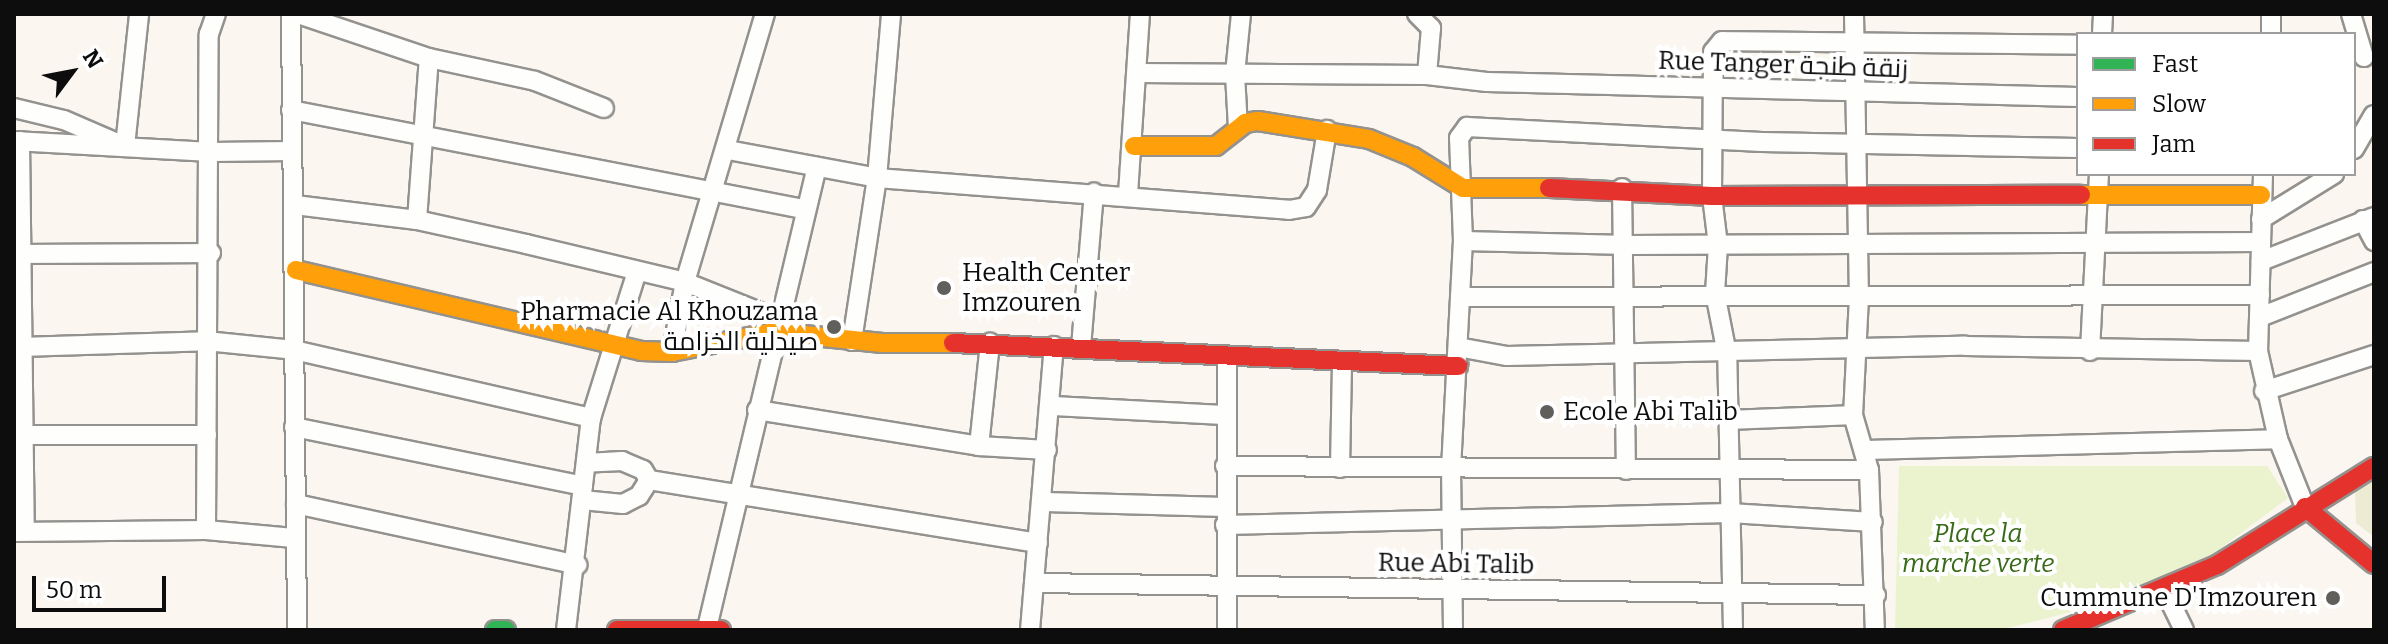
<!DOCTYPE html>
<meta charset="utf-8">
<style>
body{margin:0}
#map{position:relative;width:2388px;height:644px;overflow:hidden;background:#fbf7f0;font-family:Bitter,Cairo,serif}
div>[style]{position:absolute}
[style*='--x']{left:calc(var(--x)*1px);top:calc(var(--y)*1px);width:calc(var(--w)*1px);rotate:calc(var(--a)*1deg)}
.green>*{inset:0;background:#eaf2ce}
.cemetery>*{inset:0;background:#ebecd3}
.roads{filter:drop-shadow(2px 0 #94928f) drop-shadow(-2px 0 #94928f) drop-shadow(0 2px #94928f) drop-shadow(0 -2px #94928f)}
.street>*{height:18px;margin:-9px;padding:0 9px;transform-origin:9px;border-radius:9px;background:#fefefd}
.fast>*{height:18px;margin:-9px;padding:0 9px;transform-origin:9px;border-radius:9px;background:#30b455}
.slow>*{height:18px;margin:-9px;padding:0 9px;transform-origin:9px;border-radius:9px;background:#ff9f0a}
.jam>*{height:18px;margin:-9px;padding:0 9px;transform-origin:9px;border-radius:9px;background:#e5322d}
.dots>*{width:22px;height:22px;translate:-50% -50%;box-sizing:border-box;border:4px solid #fff;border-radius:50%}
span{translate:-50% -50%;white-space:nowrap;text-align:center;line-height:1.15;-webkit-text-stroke:8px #fff;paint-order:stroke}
.street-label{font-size:26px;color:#0d0d0d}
.poi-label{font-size:26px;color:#0d0d0d}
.left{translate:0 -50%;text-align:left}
.right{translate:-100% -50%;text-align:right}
.park-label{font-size:26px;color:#386a17;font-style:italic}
.frame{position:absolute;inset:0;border:16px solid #0d0d0d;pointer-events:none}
.legend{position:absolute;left:2076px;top:32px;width:280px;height:144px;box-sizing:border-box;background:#fff;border:2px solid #9e9e9e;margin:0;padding:10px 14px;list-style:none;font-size:24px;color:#0d0d0d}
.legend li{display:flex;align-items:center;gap:16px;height:40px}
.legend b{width:40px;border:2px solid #9e9e9e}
.north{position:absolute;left:32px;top:32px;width:80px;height:80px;-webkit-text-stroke:6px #fff;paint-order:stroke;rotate:58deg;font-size:22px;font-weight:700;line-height:32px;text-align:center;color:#0d0d0d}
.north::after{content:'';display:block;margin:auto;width:28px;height:36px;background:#0d0d0d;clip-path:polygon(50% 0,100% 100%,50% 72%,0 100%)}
.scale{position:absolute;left:32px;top:576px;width:134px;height:36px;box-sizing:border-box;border:4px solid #0d0d0d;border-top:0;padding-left:10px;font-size:24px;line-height:28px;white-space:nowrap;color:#0d0d0d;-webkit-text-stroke:6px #fff;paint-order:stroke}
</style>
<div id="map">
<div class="green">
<div style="clip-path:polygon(1899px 466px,2267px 466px,2288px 498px,2205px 560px,2071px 612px,2000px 630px,1895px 630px)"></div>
</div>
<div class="cemetery">
<div style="clip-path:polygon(2374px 481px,2374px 537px,2356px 523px,2355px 491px)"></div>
</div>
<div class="roads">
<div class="street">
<div style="--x:291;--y:14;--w:616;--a:89.44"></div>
<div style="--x:298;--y:14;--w:138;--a:18.6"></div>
<div style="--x:429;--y:58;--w:108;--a:12.2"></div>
<div style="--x:535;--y:81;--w:74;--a:21.4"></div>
<div style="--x:1417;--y:14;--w:20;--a:45"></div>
<div style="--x:1431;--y:28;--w:47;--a:94.9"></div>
<div style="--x:1854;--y:14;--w:283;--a:89"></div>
<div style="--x:1859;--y:297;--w:118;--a:92.9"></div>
<div style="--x:1853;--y:415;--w:57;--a:73.8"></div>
<div style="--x:1869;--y:470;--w:160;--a:87.9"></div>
<div style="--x:2351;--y:14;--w:45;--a:73.2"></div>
<div style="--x:2102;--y:34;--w:20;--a:-87"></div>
<div style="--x:2271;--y:34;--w:20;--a:-90"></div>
<div style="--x:1137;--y:73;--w:290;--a:0.4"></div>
<div style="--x:1427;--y:75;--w:60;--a:6.7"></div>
<div style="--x:1487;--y:82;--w:591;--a:1.45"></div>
<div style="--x:14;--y:108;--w:51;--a:13.5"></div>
<div style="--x:64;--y:120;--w:56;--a:23.3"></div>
<div style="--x:291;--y:110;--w:521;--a:10.94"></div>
<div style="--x:1238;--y:128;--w:54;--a:-93.2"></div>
<div style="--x:1235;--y:74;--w:60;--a:-84.3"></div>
<div style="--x:14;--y:141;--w:197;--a:3.2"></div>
<div style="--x:211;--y:152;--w:81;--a:-0.7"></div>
<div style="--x:20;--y:141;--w:390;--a:89.3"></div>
<div style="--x:125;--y:146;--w:133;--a:-83.9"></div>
<div style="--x:2354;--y:149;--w:39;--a:-60"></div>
<div style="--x:728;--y:150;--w:152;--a:10.6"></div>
<div style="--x:877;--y:178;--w:413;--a:4.4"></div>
<div style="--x:1289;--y:210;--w:17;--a:-10"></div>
<div style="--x:1306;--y:207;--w:20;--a:-57"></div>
<div style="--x:1317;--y:190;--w:61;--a:-80.5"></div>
<div style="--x:2263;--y:174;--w:177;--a:91.6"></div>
<div style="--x:2258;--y:351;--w:90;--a:77.2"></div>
<div style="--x:2278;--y:439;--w:73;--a:68.3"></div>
<div style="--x:1622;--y:188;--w:282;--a:89.2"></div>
<div style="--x:1128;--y:194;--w:180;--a:-86.2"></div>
<div style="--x:295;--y:205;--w:123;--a:7"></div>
<div style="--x:417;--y:220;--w:112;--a:12.4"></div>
<div style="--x:526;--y:244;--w:163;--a:13.4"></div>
<div style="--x:685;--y:282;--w:99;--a:21.9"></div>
<div style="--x:2261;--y:219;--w:86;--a:-31.7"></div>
<div style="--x:417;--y:220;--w:162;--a:-85.8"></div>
<div style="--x:2363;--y:220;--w:24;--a:62"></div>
<div style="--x:1463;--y:241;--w:165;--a:1.4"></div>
<div style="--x:1628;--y:245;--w:632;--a:-0.27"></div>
<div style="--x:24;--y:254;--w:187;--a:-0.3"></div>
<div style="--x:2261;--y:261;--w:121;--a:-21.3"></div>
<div style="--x:1460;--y:297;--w:800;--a:-0.14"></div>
<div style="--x:2260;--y:317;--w:123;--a:-21.5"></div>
<div style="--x:852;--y:341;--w:165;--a:-81.3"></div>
<div style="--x:877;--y:178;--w:165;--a:-85.1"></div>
<div style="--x:20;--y:347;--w:186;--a:-1.8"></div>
<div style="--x:206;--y:341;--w:88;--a:5.8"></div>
<div style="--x:294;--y:350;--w:305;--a:12.9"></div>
<div style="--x:1081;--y:347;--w:155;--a:-85.2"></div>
<div style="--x:1458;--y:347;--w:50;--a:10.4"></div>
<div style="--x:1507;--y:356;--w:458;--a:-1.3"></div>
<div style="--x:1965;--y:346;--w:293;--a:1"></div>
<div style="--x:2090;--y:351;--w:177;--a:-87.1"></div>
<div style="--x:672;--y:352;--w:71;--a:-79.5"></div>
<div style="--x:685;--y:282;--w:280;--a:-73.4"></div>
<div style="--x:2264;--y:391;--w:116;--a:-18.1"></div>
<div style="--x:1053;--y:406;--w:171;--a:3"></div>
<div style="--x:757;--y:410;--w:225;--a:9.2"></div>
<div style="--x:979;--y:446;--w:68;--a:3.4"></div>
<div style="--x:1730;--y:420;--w:123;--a:-2.3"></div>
<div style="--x:294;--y:427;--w:295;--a:11.5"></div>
<div style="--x:25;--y:435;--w:182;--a:0"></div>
<div style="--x:979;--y:446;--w:104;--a:-83.9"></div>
<div style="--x:1865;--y:450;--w:413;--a:-1.5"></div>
<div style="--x:1225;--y:466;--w:644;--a:0.36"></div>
<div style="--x:1340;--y:468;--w:107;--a:-88.9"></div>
<div style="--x:649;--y:480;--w:394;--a:9.2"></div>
<div style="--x:582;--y:500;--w:41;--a:5.6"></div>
<div style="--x:623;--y:504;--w:18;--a:-27"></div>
<div style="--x:639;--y:496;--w:19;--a:-58"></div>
<div style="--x:649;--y:480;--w:12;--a:-121"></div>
<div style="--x:643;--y:470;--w:23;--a:-157"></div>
<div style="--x:622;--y:461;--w:36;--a:177"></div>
<div style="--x:1045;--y:502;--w:180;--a:1.6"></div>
<div style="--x:296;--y:504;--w:288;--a:12.2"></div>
<div style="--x:1225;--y:525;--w:505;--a:-1.36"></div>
<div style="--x:1730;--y:513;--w:143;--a:3.6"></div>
<div style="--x:206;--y:530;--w:496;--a:-89.7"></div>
<div style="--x:209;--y:34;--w:21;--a:-71"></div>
<div style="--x:14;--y:532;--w:192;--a:-0.6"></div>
<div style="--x:206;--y:530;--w:88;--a:5.2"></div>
<div style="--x:1034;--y:583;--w:842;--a:0.82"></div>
<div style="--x:2164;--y:589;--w:46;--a:64"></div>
<div style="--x:707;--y:628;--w:474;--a:-76.6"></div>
<div style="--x:566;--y:630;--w:213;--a:-83.3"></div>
<div style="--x:591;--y:418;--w:151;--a:-72.6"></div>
<div style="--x:1030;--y:630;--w:285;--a:-85.2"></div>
<div style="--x:1227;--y:630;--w:274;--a:-90"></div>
<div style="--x:1453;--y:630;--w:161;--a:-90.7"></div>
<div style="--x:1451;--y:469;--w:228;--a:-87"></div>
<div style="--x:1463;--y:241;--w:103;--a:-92.2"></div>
<div style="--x:1459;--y:138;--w:14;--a:-54"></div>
<div style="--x:1467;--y:127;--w:295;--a:2.9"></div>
<div style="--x:1762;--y:142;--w:316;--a:1.1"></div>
<div style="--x:1733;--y:630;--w:276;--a:-91.2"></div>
<div style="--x:1727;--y:354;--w:62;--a:-101.1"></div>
<div style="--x:1715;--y:293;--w:48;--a:-86.4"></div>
<div style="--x:1718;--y:245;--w:49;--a:-97"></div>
<div style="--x:1712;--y:196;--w:144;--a:-89.6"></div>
<div style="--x:1713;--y:52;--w:14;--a:-51"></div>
<div style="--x:1722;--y:41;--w:356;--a:0.6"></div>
</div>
<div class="fast">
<div style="--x:495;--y:630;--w:11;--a:0"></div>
</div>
<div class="slow">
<div style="--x:1134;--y:146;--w:82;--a:0"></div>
<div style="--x:1216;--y:146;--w:37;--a:-38"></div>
<div style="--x:1245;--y:123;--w:13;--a:-9"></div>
<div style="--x:1258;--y:121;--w:112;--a:9.2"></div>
<div style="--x:1369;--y:139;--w:48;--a:22.2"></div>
<div style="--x:1413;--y:157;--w:59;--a:31.8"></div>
<div style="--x:1463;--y:188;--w:86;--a:0"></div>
<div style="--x:2081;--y:195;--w:180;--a:0"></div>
<div style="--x:296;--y:270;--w:354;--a:13.2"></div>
<div style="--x:641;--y:351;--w:31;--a:2"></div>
<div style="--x:672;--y:352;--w:104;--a:-11.1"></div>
<div style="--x:774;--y:332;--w:109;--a:5.8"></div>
<div style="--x:882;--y:343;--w:71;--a:0"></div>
</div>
<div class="jam">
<div style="--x:1549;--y:188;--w:163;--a:2.8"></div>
<div style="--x:1712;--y:196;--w:369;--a:-0.2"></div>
<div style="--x:953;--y:343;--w:506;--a:2.61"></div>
<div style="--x:2305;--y:507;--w:89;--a:39.6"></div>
<div style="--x:617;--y:630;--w:104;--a:0"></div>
<div style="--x:2063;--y:630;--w:167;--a:-22.9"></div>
<div style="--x:2217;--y:565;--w:185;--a:-32"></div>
</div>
</div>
<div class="dots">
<div style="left:944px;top:288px;background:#605f5c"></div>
<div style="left:834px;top:327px;background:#605f5c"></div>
<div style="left:1547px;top:412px;background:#605f5c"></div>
<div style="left:2333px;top:598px;background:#605f5c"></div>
</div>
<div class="street-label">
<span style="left:1783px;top:65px;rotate:2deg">Rue Tanger زنقة طنجة</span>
<span style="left:1456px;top:564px;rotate:1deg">Rue Abi Talib</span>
</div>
<div class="poi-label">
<span class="left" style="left:962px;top:288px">Health Center<br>Imzouren</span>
<span class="right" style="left:818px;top:327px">Pharmacie Al Khouzama<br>صيدلية الخزامة</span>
<span class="left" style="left:1563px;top:412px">Ecole Abi Talib</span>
<span class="right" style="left:2317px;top:598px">Cummune D'Imzouren</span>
</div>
<div class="park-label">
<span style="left:1978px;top:549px">Place la<br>marche verte</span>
</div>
<div class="frame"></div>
<ul class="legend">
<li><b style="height:10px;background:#30b455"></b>Fast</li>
<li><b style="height:10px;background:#ff9f0a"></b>Slow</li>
<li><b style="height:10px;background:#e5322d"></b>Jam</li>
</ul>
<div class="north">N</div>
<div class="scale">50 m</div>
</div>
